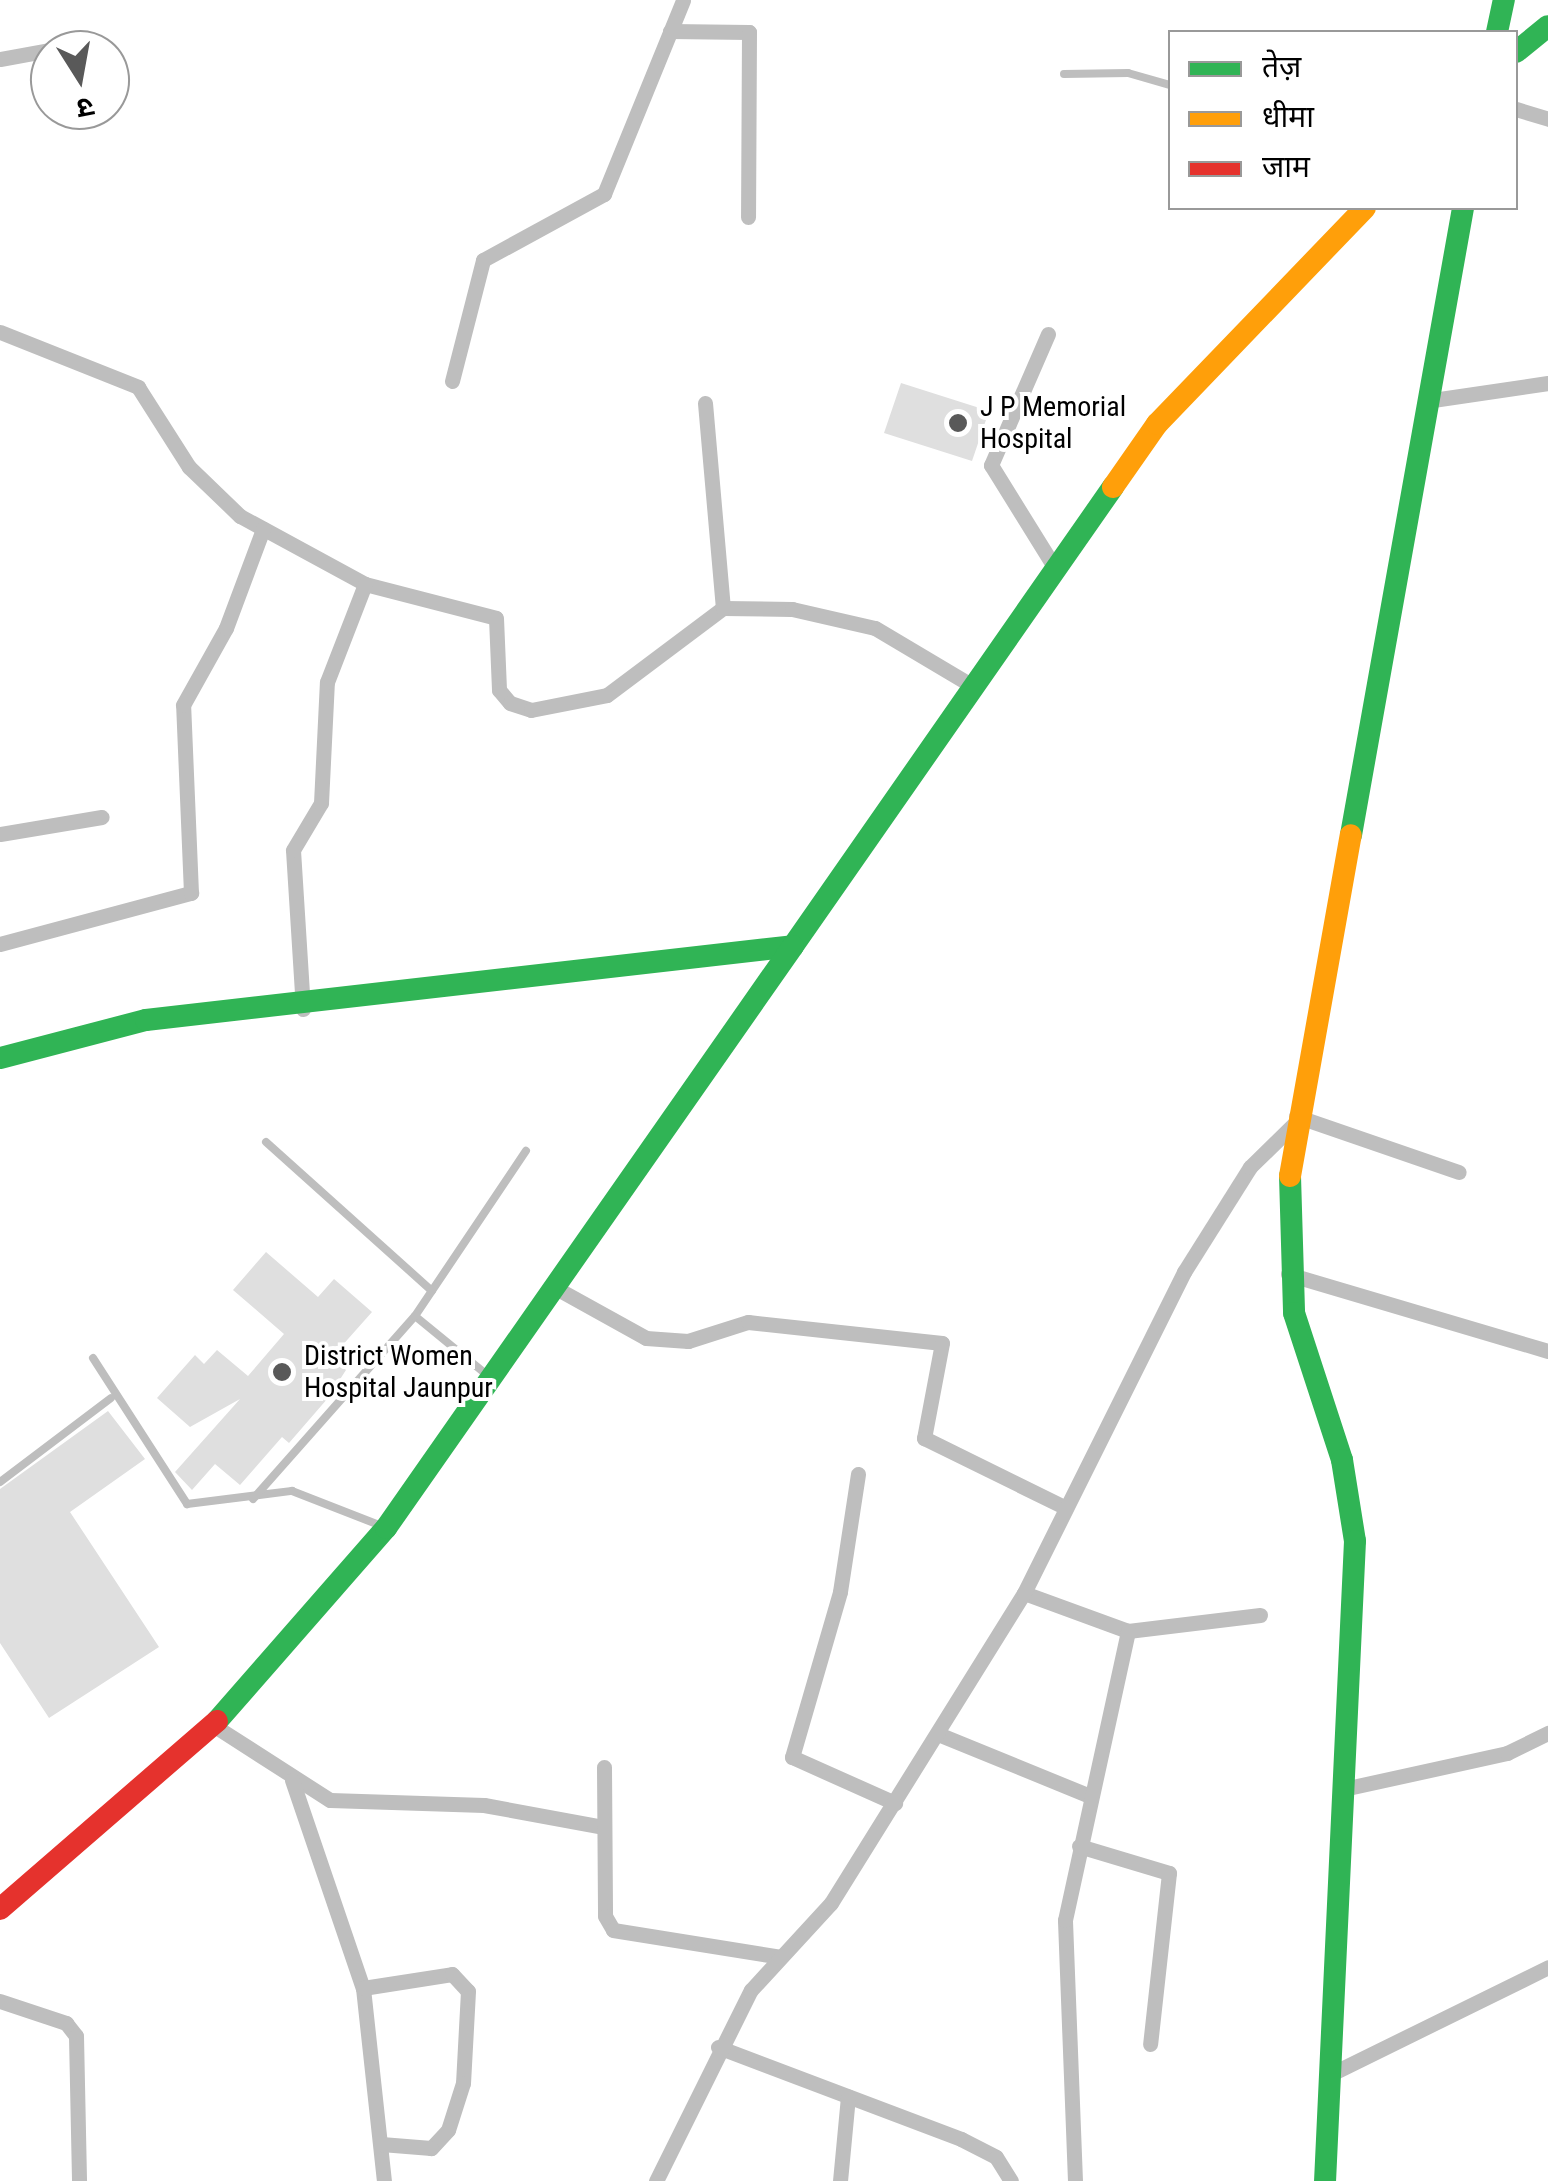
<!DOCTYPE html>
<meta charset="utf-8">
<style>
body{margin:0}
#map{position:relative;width:1548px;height:2181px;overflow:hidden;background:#fff;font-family:"Roboto Condensed","Noto Sans Devanagari",sans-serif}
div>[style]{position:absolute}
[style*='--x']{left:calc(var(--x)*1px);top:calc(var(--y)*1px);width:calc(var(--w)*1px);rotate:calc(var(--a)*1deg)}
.building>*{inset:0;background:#dfdfdf}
.lane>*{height:8px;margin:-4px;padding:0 4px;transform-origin:4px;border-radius:4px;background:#bebebe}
.street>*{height:15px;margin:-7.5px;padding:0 7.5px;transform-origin:7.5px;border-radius:7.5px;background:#bebebe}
.fast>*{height:22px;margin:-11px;padding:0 11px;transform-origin:11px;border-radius:11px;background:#30b455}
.slow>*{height:22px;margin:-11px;padding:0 11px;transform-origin:11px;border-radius:11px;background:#ff9f0a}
.jam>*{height:22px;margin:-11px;padding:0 11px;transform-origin:11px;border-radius:11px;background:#e5322d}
.dots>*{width:28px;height:28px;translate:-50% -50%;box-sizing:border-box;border:5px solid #fff;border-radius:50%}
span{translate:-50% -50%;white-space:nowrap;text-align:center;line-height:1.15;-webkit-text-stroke:8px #fff;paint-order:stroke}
.poi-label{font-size:28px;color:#000}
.left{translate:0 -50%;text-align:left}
.legend{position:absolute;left:1168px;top:30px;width:350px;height:180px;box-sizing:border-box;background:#fff;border:2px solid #999;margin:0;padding:12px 18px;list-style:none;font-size:30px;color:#000}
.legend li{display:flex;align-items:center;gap:20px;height:50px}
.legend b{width:50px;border:2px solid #999}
.north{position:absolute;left:30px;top:30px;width:100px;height:100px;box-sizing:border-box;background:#fff;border:2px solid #999;border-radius:50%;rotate:169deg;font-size:28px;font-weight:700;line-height:40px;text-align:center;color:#000}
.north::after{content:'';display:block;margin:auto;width:35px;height:45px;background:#595959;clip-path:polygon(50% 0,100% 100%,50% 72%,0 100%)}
</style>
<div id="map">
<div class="building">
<div style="clip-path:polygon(901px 383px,989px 411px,972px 461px,884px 433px)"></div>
<div style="clip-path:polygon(266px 1252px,318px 1297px,334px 1279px,372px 1312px,332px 1357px,346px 1370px,328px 1398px,289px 1443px,282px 1437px,240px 1485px,215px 1464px,192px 1490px,175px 1472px,240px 1399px,190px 1427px,157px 1398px,195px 1355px,204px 1364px,217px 1350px,248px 1376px,284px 1334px,233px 1290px)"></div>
<div style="clip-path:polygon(108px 1411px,145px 1459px,70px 1512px,159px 1647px,49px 1718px,0 1643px,0 1489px)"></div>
</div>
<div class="lane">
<div style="--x:1064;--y:74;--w:64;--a:-0.9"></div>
<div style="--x:1128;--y:73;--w:44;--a:15.9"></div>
<div style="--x:266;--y:1142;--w:223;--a:41.9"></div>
<div style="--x:415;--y:1316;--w:93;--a:39.3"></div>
<div style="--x:93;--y:1358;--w:174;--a:57.2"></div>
<div style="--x:187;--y:1504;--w:106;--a:-7.1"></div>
<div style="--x:292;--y:1491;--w:97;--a:21.3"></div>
<div style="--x:0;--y:1482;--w:139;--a:-37.1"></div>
<div style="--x:253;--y:1499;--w:244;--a:-48.5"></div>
<div style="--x:415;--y:1316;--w:199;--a:-56.1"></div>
</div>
<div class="street">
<div style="--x:670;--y:31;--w:79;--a:0.7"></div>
<div style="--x:749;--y:32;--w:185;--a:90.3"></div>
<div style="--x:0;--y:59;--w:51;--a:-10.2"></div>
<div style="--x:110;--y:62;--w:4;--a:14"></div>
<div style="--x:1516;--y:109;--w:34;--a:17"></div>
<div style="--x:0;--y:332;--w:149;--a:21.7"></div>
<div style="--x:138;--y:387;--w:95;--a:57.5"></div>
<div style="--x:189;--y:467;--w:71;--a:43.9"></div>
<div style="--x:240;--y:516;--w:142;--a:28.5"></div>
<div style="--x:365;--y:584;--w:135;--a:14.5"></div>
<div style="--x:496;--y:618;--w:72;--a:87.6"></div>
<div style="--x:499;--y:690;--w:17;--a:50"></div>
<div style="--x:510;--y:703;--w:22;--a:18"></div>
<div style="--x:531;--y:710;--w:77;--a:-11.2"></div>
<div style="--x:607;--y:695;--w:145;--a:-36.9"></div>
<div style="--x:723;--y:608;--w:69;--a:0.8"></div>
<div style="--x:792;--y:609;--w:85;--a:12.9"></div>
<div style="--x:875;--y:628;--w:112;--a:30.7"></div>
<div style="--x:1048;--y:334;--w:143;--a:113.5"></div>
<div style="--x:991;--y:465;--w:118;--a:58.2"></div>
<div style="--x:452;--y:381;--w:125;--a:-75.6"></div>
<div style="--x:483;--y:260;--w:138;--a:-28.6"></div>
<div style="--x:604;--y:194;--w:209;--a:-67.8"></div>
<div style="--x:1426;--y:401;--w:123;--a:-8.4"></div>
<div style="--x:705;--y:403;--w:206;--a:85"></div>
<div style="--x:0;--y:834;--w:103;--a:-9.5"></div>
<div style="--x:0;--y:944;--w:198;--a:-15"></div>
<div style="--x:191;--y:893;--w:188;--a:-92.4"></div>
<div style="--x:183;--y:705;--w:88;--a:-60.8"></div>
<div style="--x:226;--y:628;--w:106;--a:-69.5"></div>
<div style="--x:303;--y:1009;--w:159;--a:-93.6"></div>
<div style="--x:293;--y:850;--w:55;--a:-59.2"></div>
<div style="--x:321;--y:803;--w:121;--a:-87.2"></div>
<div style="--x:327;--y:682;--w:105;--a:-68.8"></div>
<div style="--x:1296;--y:1116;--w:172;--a:19"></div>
<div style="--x:1288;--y:1274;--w:271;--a:16.5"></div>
<div style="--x:554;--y:1287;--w:105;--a:29"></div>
<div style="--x:646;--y:1338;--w:42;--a:4.1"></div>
<div style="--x:688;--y:1341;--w:63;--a:-17.6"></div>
<div style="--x:748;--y:1322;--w:195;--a:6.2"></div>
<div style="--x:942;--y:1343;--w:97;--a:100.7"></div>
<div style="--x:924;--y:1438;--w:156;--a:26.2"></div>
<div style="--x:858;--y:1474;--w:119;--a:98.7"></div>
<div style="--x:840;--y:1592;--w:172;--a:106.2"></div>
<div style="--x:792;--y:1757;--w:113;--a:24.1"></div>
<div style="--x:1024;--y:1593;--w:111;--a:20.1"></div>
<div style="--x:1128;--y:1631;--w:133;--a:-6.9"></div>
<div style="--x:213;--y:1725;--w:139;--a:32.7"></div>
<div style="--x:330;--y:1800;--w:154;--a:1.9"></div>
<div style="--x:484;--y:1805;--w:122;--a:10.4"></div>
<div style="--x:938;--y:1734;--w:164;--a:22.2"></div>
<div style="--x:604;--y:1767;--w:149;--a:89.6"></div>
<div style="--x:605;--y:1916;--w:16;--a:60"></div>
<div style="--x:613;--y:1930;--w:170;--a:9.1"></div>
<div style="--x:292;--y:1780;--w:220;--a:71.2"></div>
<div style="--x:363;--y:1988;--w:194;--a:83.8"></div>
<div style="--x:1348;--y:1788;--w:163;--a:-12.4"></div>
<div style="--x:1507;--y:1753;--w:46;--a:-26"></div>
<div style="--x:1079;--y:1846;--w:94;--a:16.7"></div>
<div style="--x:1169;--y:1873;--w:172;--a:96.3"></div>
<div style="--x:363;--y:1988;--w:90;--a:-8.9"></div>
<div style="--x:452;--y:1974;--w:23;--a:47"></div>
<div style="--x:468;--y:1991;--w:92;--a:93.1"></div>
<div style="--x:463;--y:2083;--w:49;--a:107.7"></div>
<div style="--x:448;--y:2130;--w:25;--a:133"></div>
<div style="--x:431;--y:2148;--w:50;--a:-175.4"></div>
<div style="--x:0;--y:2001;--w:70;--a:18.4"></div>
<div style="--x:66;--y:2023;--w:16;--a:52"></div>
<div style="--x:76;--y:2036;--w:145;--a:88.8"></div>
<div style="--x:718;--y:2047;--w:260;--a:20.7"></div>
<div style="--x:961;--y:2139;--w:39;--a:27"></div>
<div style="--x:996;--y:2157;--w:28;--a:58"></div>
<div style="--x:1331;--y:2074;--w:242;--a:-26.2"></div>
<div style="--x:656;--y:2181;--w:213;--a:-63.6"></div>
<div style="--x:751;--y:1990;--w:118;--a:-47.4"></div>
<div style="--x:831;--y:1903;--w:365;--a:-58.1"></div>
<div style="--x:1024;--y:1593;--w:359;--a:-63.5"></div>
<div style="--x:1184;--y:1272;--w:124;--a:-57.8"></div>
<div style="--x:1250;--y:1167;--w:62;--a:-44.3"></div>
<div style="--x:840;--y:2181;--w:85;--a:-84.6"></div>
<div style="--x:1075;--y:2181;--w:261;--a:-92.2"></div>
<div style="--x:1065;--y:1920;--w:296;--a:-77.7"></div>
</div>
<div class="fast">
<div style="--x:1497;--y:32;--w:33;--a:-78"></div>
<div style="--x:1516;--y:52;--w:41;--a:-39.1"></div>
<div style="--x:1351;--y:835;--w:637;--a:-79.87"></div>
<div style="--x:0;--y:1058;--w:151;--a:-14.6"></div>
<div style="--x:146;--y:1020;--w:651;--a:-6.52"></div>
<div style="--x:793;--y:946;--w:560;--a:-55.12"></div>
<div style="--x:1290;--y:1176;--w:137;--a:88.3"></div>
<div style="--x:1294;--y:1313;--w:155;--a:71.9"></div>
<div style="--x:1342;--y:1460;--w:82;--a:80.9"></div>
<div style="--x:1355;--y:1541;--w:641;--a:92.68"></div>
<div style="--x:217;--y:1721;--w:257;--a:-48.8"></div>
<div style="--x:386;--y:1528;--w:710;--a:-55.03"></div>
</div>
<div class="slow">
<div style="--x:1113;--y:487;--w:77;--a:-55.1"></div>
<div style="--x:1157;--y:424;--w:300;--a:-46.1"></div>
<div style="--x:1290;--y:1176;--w:346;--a:-79.9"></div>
</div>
<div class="jam">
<div style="--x:0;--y:1909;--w:287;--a:-40.9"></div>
</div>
<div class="dots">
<div style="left:958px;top:423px;background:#595959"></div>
<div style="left:282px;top:1372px;background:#595959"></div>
</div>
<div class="poi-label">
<span class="left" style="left:980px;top:423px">J P Memorial<br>Hospital</span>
<span class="left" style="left:304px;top:1372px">District Women<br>Hospital Jaunpur</span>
</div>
<ul class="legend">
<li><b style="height:12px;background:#30b455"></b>तेज़</li>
<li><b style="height:12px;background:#ff9f0a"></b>धीमा</li>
<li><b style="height:12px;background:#e5322d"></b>जाम</li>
</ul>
<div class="north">उ</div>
</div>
